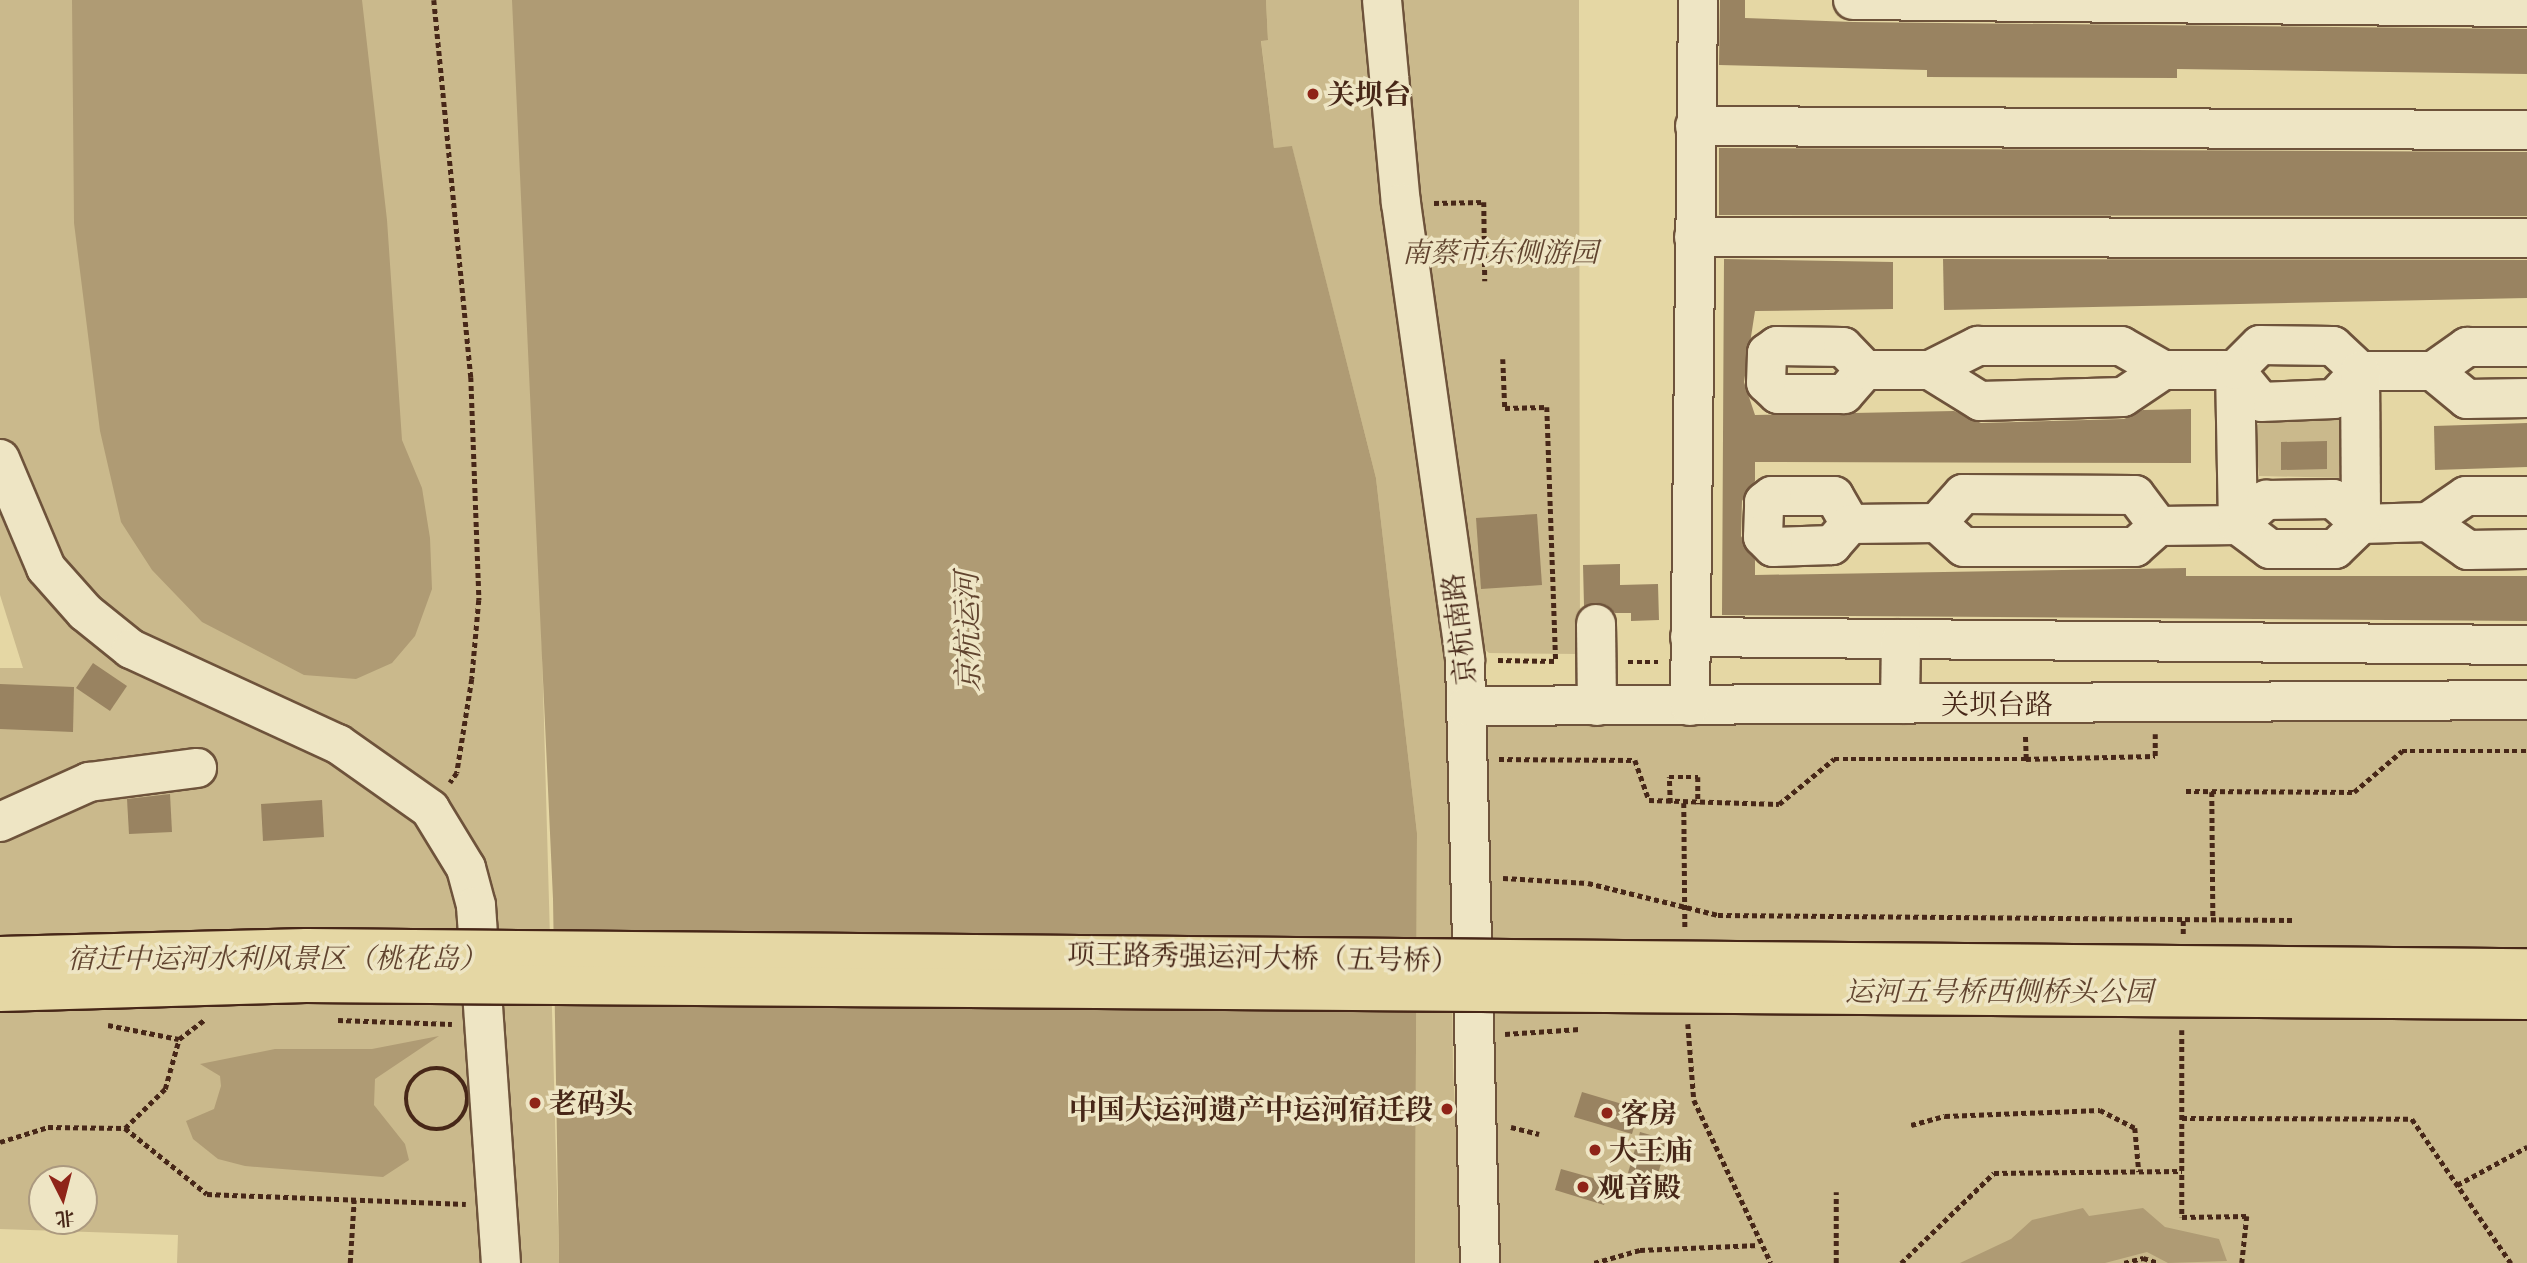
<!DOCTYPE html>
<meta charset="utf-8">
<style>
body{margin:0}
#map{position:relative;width:2527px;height:1263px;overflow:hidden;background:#e5d7a4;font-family:"Gentium Book Plus","Noto Serif SC",serif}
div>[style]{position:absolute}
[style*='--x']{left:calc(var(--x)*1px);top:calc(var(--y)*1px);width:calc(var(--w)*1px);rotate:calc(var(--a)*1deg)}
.green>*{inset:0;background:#cab98c}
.water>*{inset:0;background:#af9b74}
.building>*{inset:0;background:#998361}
.path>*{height:4.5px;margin-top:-2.25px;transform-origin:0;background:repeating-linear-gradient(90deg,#472718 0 5px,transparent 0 8.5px)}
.path>.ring{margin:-2.25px;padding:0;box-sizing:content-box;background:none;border:4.5px solid #472718;border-radius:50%}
.roads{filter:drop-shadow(2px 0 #6e533b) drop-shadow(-2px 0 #6e533b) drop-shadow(0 2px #6e533b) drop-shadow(0 -2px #6e533b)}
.minor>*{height:38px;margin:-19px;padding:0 19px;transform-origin:19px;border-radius:19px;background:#eee5c4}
.bridges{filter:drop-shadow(2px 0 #472718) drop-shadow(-2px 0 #472718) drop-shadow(0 2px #472718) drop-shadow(0 -2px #472718)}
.major-bridge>*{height:38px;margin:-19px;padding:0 19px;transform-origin:19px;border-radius:19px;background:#e5d7a4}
.dots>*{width:19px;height:19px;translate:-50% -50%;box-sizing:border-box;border:4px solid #eee5c4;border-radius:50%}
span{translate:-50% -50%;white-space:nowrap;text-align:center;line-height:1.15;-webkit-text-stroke:7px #eee5c4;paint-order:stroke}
.poi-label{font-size:28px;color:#472718;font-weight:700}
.left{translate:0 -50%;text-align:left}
.right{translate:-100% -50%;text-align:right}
.park-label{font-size:28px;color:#61442f;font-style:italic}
.street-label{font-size:28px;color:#472718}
.water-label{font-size:30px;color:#61442f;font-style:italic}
.north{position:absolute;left:28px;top:1165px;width:70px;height:70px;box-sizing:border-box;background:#eee5c4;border:2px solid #ab997f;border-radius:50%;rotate:174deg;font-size:19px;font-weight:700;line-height:28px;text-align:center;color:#472718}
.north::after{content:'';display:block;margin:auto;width:24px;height:32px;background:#8f2418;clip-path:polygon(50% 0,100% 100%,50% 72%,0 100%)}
</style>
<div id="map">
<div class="green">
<div style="clip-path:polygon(evenodd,0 0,524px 0,559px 1263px,177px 1263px,178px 1235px,0 1229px,0 668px,23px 668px,0 595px,0 0,42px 1179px,84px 1179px,84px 1221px,42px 1221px,42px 1179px)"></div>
<div style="clip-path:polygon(1266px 0,1579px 0,1580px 654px,1489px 653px,1474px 640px,1449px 666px,1453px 1067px,1462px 1263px,1415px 1263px,1417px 833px,1376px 478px,1292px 147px,1274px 148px,1261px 40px,1268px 39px)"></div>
<div style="clip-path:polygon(2270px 416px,2342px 416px,2346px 478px,2259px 476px,2254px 427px)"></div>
<div style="clip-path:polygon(1490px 718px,2527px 720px,2527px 1263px,1490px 1263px,1479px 736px)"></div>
</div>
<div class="water">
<div style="clip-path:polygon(72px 0,362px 0,387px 220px,402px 440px,422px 488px,430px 538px,432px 589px,415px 636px,392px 663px,356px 679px,304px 675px,202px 622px,152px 570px,121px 522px,100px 431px,74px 223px)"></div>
<div style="clip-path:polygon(512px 0,1266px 0,1268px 40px,1261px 41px,1274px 148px,1292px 146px,1376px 478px,1417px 833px,1415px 1263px,559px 1263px,553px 899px)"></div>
<div style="clip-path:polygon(439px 1036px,375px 1079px,374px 1105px,405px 1144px,409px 1160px,383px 1177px,245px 1166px,218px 1159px,193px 1139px,186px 1121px,214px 1109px,221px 1086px,220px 1076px,200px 1064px,275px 1049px,372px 1049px)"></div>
<div style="clip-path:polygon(2083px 1208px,2089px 1216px,2143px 1208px,2165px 1227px,2219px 1239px,2227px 1261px,2168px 1263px,2147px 1252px,2105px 1263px,1960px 1263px,2011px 1239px,2032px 1220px)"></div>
</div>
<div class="building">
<div style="clip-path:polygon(1720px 0,1745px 0,1745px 18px,1853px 22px,2527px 29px,2527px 74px,2177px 69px,2177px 78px,1927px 77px,1927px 70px,1719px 65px)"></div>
<div style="clip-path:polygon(1719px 148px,2527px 152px,2527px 216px,1719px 215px)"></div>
<div style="clip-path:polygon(1724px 259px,1893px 262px,1893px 309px,1755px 311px,1744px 382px,1755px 415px,1954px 411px,1981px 423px,2124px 419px,2143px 410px,2191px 409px,2191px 463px,1755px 462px,1755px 481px,1742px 501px,1741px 536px,1755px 560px,1755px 575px,2186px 568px,2186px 576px,2527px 576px,2527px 621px,1722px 615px)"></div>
<div style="clip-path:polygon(1943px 259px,2527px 260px,2527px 298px,1944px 310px)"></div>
<div style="clip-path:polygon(2527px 423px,2527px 467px,2435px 470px,2434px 426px)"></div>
<div style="clip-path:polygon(2327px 441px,2327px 469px,2281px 470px,2281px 442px)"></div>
<div style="clip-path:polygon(1537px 514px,1542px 585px,1481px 589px,1476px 518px)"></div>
<div style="clip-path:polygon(1620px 564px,1620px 585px,1658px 584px,1659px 620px,1631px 621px,1631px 613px,1615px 613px,1606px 605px,1584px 606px,1583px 565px)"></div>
<div style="clip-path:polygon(93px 663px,127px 686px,110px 711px,76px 688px)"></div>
<div style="clip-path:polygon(0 684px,74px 687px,73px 732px,0 729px)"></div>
<div style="clip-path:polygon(170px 794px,172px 832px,129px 834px,127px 799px)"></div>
<div style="clip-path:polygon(322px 800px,324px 837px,263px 841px,261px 804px)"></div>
<div style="clip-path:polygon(1582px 1092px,1639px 1109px,1632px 1134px,1574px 1117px)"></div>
<div style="clip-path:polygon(1640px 1132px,1668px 1140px,1653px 1191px,1625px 1183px)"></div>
<div style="clip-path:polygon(1561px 1169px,1611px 1183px,1604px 1205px,1555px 1190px)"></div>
</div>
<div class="path">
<div style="--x:434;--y:0;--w:379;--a:84.4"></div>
<div style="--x:471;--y:377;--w:223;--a:87.9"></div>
<div style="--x:479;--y:600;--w:79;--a:95.1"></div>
<div style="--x:472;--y:679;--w:95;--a:99.1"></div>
<div style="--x:457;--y:773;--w:12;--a:125"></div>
<div style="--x:1434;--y:203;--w:50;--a:-1.1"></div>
<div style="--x:1484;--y:202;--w:79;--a:89.3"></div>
<div style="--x:1503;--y:359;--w:49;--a:87.7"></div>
<div style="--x:1505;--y:408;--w:42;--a:-1.4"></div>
<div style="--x:1547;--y:407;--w:254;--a:88"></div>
<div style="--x:1498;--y:660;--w:58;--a:1"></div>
<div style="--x:1628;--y:662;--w:30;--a:0"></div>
<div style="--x:1499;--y:759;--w:136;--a:0.4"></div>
<div style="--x:1635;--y:760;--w:42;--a:70.7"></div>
<div style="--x:1649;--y:800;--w:130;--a:1.8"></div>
<div style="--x:1779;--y:804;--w:71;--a:-39.3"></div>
<div style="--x:1834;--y:759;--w:192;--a:0"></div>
<div style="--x:2026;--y:759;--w:23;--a:-92"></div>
<div style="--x:2026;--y:759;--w:129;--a:-1.3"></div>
<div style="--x:2155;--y:756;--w:22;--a:-90"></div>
<div style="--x:2186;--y:791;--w:168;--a:0.3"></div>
<div style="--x:2354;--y:792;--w:63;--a:-40.5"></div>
<div style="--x:2402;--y:751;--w:125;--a:0"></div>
<div style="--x:2212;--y:792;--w:126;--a:89.5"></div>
<div style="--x:1670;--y:803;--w:26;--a:-92"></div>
<div style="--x:1669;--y:777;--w:29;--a:0"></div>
<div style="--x:1698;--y:777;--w:27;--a:90"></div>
<div style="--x:1684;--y:803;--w:125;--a:89.5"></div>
<div style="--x:1503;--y:878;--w:85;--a:3.4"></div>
<div style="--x:1588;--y:883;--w:134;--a:13.8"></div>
<div style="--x:1718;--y:915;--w:575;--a:0.5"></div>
<div style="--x:2183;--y:934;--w:17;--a:-90"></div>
<div style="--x:338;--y:1020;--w:114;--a:2"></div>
<div style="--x:1688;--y:1024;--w:76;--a:85.5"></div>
<div style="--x:1694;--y:1100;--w:180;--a:64.7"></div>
<div style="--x:108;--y:1025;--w:72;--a:11.2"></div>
<div style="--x:2182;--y:1030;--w:187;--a:90"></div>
<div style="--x:2182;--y:1217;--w:65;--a:-0.9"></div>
<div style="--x:2247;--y:1216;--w:47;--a:96.1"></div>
<div style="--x:1505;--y:1034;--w:75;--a:-3.8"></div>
<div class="ring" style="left:406px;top:1068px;width:57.5px;height:57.5px"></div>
<div style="--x:2182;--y:1118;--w:230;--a:0.2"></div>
<div style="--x:2412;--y:1119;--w:175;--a:55.5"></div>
<div style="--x:1911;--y:1125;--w:35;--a:-15"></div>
<div style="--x:1945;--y:1116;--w:155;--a:-2.2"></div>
<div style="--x:2100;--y:1110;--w:39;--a:27"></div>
<div style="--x:2135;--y:1128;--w:44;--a:84.8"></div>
<div style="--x:1511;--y:1127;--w:29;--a:14"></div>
<div style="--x:125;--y:1128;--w:105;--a:38.8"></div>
<div style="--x:207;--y:1194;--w:259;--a:2.2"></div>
<div style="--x:0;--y:1142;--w:50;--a:-17.4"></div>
<div style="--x:48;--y:1127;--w:77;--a:0.7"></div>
<div style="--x:125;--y:1128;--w:56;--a:-44.3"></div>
<div style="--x:165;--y:1089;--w:52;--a:-74.4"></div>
<div style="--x:179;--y:1039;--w:31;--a:-37"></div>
<div style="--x:2457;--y:1185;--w:80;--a:-28.5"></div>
<div style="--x:350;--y:1263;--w:63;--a:-86.4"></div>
<div style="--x:1594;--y:1263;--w:48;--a:-15.8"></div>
<div style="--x:1640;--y:1250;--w:119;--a:-2.4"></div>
<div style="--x:1836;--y:1263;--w:71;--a:-90"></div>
<div style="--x:1901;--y:1263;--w:129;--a:-44.1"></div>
<div style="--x:1994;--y:1173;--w:188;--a:-0.6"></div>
<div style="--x:2124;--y:1263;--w:20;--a:-15"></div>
<div style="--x:2143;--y:1258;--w:16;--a:18"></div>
</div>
<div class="roads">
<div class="minor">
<div style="--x:1382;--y:0;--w:204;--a:84.7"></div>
<div style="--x:1401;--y:203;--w:461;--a:82"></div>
<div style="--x:1465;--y:660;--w:603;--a:88.58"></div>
<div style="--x:1853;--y:0;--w:674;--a:0.6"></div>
<div style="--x:1695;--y:126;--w:832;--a:0.28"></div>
<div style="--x:1694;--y:237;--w:833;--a:0.07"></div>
<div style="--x:1865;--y:370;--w:32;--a:131"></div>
<div style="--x:1844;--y:394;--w:66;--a:180"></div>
<div style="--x:1778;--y:394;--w:16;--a:-137"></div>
<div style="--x:1766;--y:383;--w:30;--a:-88"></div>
<div style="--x:1767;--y:353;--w:12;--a:-35"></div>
<div style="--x:1777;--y:346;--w:66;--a:0.9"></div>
<div style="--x:1843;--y:347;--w:32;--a:46"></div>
<div style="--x:1865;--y:370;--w:65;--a:0"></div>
<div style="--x:1930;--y:370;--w:59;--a:31.8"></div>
<div style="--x:1980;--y:401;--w:143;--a:-1.6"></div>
<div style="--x:2123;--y:397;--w:48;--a:-34"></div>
<div style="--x:2163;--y:370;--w:72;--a:0"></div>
<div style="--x:2235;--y:370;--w:41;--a:50.9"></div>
<div style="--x:2261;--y:402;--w:73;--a:-2.4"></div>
<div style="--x:2334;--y:399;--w:38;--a:-47"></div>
<div style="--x:2360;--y:371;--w:73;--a:0"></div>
<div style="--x:2433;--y:371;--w:44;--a:39.5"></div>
<div style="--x:2467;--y:399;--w:60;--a:-1"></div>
<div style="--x:1930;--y:370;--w:54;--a:-26.6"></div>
<div style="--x:1978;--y:346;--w:143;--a:0"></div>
<div style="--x:2121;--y:346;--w:48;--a:29.7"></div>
<div style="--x:2433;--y:371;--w:42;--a:-35.2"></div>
<div style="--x:2467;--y:347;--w:60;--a:0"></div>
<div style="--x:0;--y:459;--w:118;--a:67.1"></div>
<div style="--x:46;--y:568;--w:59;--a:48.4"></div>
<div style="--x:85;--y:612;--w:59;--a:38.8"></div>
<div style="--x:131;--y:649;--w:228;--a:24.7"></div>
<div style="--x:338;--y:744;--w:113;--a:35.2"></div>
<div style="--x:430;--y:809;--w:69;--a:58.6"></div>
<div style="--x:466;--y:868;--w:39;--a:75"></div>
<div style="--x:476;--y:906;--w:358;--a:86"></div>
<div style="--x:1772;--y:496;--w:62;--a:0"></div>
<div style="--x:1834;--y:496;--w:32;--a:60"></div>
<div style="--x:1850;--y:524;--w:28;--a:131"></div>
<div style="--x:1832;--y:545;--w:59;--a:178.1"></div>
<div style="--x:1773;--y:547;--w:14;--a:-135"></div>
<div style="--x:1763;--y:537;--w:35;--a:-88"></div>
<div style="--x:1764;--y:502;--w:10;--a:-37"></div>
<div style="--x:2428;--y:522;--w:46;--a:-34.4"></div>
<div style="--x:2466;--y:496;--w:61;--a:0"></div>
<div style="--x:1937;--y:523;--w:39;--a:-48"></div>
<div style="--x:1963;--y:494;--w:172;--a:0.3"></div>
<div style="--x:2135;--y:495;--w:39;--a:53"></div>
<div style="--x:1850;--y:524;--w:87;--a:-0.7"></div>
<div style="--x:1937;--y:523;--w:36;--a:42"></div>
<div style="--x:1964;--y:547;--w:171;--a:0"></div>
<div style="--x:2135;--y:547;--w:31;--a:-42"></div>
<div style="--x:2158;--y:526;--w:80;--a:-0.7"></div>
<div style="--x:2238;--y:525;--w:40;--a:37"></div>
<div style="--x:2270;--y:549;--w:65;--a:0"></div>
<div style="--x:2335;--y:549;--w:36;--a:-44"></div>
<div style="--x:2361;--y:524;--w:67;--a:-1.7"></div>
<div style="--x:2428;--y:522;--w:49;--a:35"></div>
<div style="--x:2468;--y:550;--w:59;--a:-1"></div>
<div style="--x:2238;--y:525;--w:155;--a:-91.1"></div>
<div style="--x:2235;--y:370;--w:35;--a:-45"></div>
<div style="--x:2260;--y:345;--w:73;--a:0.8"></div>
<div style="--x:2333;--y:346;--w:37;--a:43"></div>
<div style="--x:2360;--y:371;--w:153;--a:89.6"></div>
<div style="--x:2238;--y:525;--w:38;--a:-42"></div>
<div style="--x:2266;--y:500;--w:67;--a:-0.9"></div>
<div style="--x:2333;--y:499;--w:38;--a:42"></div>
<div style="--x:1596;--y:624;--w:82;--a:89.3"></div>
<div style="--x:1690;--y:637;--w:837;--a:0.55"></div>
<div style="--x:1900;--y:704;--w:65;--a:-89.1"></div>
<div style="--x:1467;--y:706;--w:1060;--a:-0.32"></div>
<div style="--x:1690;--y:706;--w:706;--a:-89.35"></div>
<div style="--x:0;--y:822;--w:98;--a:-24.2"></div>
<div style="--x:89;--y:782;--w:109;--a:-7.4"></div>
</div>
</div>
<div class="bridges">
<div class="major-bridge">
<div style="--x:0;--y:956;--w:307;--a:-1.5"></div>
<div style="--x:307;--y:948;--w:2220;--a:0.52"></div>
<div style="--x:0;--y:992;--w:306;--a:-1.7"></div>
<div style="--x:306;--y:983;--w:2221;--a:0.44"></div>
</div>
</div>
<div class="dots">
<div style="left:1313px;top:94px;background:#8f2418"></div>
<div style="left:535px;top:1103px;background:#8f2418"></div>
<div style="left:1447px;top:1109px;background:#8f2418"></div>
<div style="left:1607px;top:1113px;background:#8f2418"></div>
<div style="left:1595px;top:1150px;background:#8f2418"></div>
<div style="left:1583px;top:1187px;background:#8f2418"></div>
</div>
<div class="poi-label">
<span class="left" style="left:1327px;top:94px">关坝台</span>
<span class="left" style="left:549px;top:1103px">老码头</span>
<span class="right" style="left:1433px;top:1109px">中国大运河遗产中运河宿迁段</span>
<span class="left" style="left:1621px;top:1113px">客房</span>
<span class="left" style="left:1609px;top:1150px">大王庙</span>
<span class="left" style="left:1597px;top:1187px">观音殿</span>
</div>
<div class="park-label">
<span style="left:1500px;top:252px">南蔡市东侧游园</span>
<span style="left:277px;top:958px">宿迁中运河水利风景区（桃花岛）</span>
<span style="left:1999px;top:991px">运河五号桥西侧桥头公园</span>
</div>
<div class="street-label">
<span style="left:1459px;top:629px;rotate:-97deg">京杭南路</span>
<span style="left:1997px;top:704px">关坝台路</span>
<span style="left:1263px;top:957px;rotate:1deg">项王路秀强运河大桥（五号桥）</span>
</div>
<div class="water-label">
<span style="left:967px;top:632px;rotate:-91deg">京杭运河</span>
</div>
<div class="north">北</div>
</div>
